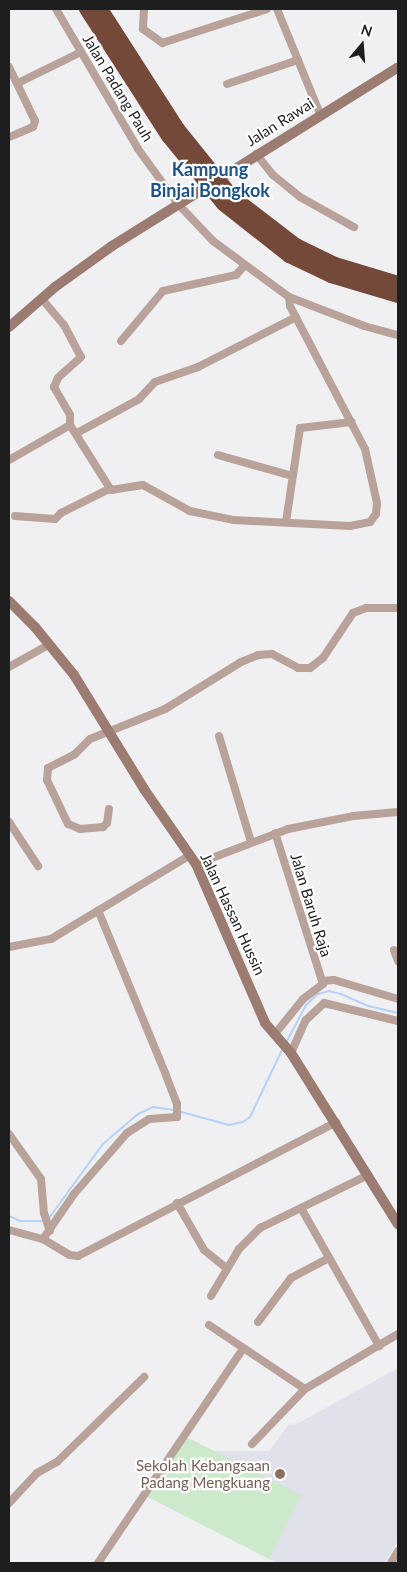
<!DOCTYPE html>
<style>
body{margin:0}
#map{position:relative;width:407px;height:1572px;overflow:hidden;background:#f0f0f3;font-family:Lato,sans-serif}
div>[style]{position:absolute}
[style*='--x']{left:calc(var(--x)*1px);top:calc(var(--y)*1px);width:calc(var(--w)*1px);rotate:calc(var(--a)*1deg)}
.built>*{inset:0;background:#e0e1ea}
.green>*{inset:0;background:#cceacb}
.stream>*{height:2px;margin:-1px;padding:0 1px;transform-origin:1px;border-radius:1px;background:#b5d2fa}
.street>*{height:8px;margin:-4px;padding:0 4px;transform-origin:4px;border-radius:4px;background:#b8a29a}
.secondary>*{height:10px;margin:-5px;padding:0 5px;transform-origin:5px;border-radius:5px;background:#9c7c71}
.highway>*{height:14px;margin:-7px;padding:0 7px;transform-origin:7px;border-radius:7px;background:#74493a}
.dots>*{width:14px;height:14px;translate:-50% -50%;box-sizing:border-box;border:2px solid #fefeff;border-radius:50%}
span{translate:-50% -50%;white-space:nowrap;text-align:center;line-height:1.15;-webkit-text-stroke:4.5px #fefeff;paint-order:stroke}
.street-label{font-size:15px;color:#1e1e1f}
.education-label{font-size:15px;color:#785e54}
.right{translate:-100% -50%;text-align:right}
.quarter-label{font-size:18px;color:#1d5284;font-weight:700}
.frame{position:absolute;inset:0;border:10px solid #1e1e1f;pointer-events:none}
.north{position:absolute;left:337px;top:20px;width:50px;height:50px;-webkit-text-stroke:4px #fefeff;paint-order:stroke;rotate:18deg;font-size:14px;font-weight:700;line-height:20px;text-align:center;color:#1e1e1f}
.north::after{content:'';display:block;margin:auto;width:18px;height:22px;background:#1e1e1f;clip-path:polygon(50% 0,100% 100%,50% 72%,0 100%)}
</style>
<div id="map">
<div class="built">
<div style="clip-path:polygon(398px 1368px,398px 1540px,386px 1563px,277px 1563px,148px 1497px,186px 1437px,214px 1451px,269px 1451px,290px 1423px,295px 1425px)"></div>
</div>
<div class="green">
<div style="clip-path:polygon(186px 1437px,301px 1495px,269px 1559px,148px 1497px)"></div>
</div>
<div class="stream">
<div style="--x:287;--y:1041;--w:41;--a:-62.2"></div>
<div style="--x:306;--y:1005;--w:16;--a:-43"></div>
<div style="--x:318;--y:994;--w:11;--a:-15"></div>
<div style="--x:329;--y:991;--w:12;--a:14"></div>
<div style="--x:341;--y:994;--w:30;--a:24"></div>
<div style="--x:368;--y:1006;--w:31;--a:13"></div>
<div style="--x:178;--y:1111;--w:53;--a:15.4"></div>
<div style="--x:229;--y:1125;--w:14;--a:-12"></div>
<div style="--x:243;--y:1122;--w:9;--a:-36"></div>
<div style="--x:250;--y:1117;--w:74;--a:-64.5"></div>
<div style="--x:9;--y:1216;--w:12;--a:24"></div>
<div style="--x:20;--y:1221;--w:23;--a:0"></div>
<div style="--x:49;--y:1218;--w:92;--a:-53.9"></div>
<div style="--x:103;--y:1144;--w:46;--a:-40.6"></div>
<div style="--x:138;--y:1114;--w:17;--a:-25"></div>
<div style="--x:153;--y:1107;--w:21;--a:8"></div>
</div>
<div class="street">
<div style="--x:56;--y:9;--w:162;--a:59.6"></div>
<div style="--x:138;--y:149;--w:68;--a:54"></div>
<div style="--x:178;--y:204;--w:51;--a:46.6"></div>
<div style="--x:213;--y:241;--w:94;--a:36.4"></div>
<div style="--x:289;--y:297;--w:80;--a:21.1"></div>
<div style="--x:364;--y:326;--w:35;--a:15"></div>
<div style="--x:144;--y:9;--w:20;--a:93"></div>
<div style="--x:143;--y:29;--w:24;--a:36"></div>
<div style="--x:162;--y:43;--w:110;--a:-17.9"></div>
<div style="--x:277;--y:9;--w:113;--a:67.7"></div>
<div style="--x:9;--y:67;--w:60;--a:64.3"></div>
<div style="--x:35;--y:121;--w:6;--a:108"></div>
<div style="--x:33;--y:127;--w:26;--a:157"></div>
<div style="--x:18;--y:83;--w:68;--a:-26.2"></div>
<div style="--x:227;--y:84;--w:75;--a:-18.7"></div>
<div style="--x:256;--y:154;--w:27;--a:51"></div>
<div style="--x:273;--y:175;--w:35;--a:39"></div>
<div style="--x:300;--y:197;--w:62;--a:29.1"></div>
<div style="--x:42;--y:299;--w:34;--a:50"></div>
<div style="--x:64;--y:325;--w:36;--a:62"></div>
<div style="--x:81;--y:357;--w:31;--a:138"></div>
<div style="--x:58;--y:378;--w:10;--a:114"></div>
<div style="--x:54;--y:387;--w:32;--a:60"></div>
<div style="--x:70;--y:415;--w:10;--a:90"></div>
<div style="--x:121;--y:341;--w:65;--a:-50"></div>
<div style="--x:163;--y:291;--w:75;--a:-12.4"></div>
<div style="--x:236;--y:275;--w:12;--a:-48"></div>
<div style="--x:70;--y:425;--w:77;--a:57.8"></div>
<div style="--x:111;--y:490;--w:32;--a:-9"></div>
<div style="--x:143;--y:485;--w:54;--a:29"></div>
<div style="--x:190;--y:511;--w:45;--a:11.6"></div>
<div style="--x:234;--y:520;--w:116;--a:3"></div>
<div style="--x:350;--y:526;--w:20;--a:-11"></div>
<div style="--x:370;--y:522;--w:10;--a:-53"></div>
<div style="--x:376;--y:514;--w:11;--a:-85"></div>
<div style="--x:377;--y:503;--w:55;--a:-102.5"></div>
<div style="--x:365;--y:449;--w:161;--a:-117.7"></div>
<div style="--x:290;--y:306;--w:9;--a:-96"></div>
<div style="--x:77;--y:433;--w:71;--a:-28.7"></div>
<div style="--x:139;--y:399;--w:23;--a:-47"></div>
<div style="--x:155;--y:382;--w:46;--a:-19.2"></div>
<div style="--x:198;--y:367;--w:110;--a:-27"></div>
<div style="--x:218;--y:455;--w:77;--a:15.8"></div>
<div style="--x:9;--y:460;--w:70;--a:-29.8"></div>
<div style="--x:15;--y:516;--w:40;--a:4.3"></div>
<div style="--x:55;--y:519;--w:8;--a:-45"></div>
<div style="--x:61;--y:513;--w:54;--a:-26.6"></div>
<div style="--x:286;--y:522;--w:95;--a:-81.5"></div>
<div style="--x:300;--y:428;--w:52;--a:-6.6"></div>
<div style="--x:9;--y:667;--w:47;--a:-29.3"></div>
<div style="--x:219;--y:736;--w:111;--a:73.2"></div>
<div style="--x:109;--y:809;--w:14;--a:98"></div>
<div style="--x:107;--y:823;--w:6;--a:135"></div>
<div style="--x:103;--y:827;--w:23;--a:175"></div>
<div style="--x:80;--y:829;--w:13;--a:-157"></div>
<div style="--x:68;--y:824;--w:49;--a:-115.5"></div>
<div style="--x:47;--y:780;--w:12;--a:-85"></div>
<div style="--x:48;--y:768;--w:30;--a:-27"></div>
<div style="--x:75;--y:754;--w:21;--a:-45"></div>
<div style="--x:90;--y:739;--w:81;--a:-21.8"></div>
<div style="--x:165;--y:709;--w:89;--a:-31.7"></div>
<div style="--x:241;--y:662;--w:18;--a:-22"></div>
<div style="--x:258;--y:655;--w:14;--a:-4"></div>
<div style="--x:272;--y:654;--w:30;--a:28"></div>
<div style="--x:298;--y:668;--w:12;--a:0"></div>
<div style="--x:310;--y:668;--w:16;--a:-38"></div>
<div style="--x:323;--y:658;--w:54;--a:-56.3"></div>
<div style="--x:353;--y:613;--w:14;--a:-21"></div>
<div style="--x:366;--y:608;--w:32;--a:0"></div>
<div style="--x:9;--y:822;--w:53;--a:56.6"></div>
<div style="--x:196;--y:864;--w:98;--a:-20.8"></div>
<div style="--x:288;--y:829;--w:66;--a:-11.3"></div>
<div style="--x:353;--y:816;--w:45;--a:-5.1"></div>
<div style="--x:9;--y:947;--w:43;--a:-10.8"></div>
<div style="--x:51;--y:939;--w:162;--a:-31.1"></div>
<div style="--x:394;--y:950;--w:12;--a:70"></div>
<div style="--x:322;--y:981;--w:12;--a:-5"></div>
<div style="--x:334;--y:980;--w:67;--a:16.5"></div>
<div style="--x:274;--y:1035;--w:46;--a:-51.1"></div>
<div style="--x:303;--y:999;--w:25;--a:-37"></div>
<div style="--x:323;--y:984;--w:158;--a:-107.6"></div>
<div style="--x:291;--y:1053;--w:36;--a:-66"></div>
<div style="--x:306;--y:1020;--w:25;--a:-43"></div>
<div style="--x:324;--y:1003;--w:76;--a:13.7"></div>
<div style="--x:9;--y:1134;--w:55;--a:54.6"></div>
<div style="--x:41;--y:1179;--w:34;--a:85"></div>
<div style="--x:44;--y:1213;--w:19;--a:72"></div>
<div style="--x:177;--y:1203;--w:54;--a:60.1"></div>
<div style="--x:204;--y:1250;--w:28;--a:39"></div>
<div style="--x:301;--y:1208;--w:159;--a:60.5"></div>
<div style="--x:9;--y:1230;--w:35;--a:15"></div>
<div style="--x:43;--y:1239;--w:31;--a:31"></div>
<div style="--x:70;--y:1255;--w:8;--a:7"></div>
<div style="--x:78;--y:1256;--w:291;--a:-27.4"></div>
<div style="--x:43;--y:1239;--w:55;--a:-55.4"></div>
<div style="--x:74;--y:1194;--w:81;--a:-49"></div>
<div style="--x:127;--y:1133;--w:26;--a:-32"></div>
<div style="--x:149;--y:1119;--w:28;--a:-4"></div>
<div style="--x:177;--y:1117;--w:13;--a:-90"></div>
<div style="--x:177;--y:1104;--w:31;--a:-111"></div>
<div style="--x:166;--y:1075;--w:178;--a:-112.4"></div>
<div style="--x:211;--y:1296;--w:55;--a:-59.2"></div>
<div style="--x:239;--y:1249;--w:30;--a:-45"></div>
<div style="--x:260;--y:1228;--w:120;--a:-26.1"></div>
<div style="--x:258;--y:1322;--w:55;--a:-53.1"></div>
<div style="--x:291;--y:1278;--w:41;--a:-27.8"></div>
<div style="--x:209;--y:1325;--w:115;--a:33.7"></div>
<div style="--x:252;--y:1444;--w:76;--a:-46.1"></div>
<div style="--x:305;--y:1389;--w:108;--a:-30.6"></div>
<div style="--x:9;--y:1503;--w:41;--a:-47"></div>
<div style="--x:37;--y:1473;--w:23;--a:-29"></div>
<div style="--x:57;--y:1462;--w:122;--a:-44.3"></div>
<div style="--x:98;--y:1563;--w:258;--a:-55.9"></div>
<div style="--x:391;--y:1563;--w:14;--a:-60"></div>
</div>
<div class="secondary">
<div style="--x:9;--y:327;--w:61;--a:-41"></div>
<div style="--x:55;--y:287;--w:70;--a:-35.7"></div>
<div style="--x:112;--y:246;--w:337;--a:-32"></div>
<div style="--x:9;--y:601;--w:37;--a:45"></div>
<div style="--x:35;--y:627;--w:62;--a:50.9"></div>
<div style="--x:74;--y:675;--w:134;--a:58.4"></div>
<div style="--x:144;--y:789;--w:91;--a:55.3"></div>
<div style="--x:196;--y:864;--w:173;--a:66.5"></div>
<div style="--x:265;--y:1023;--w:40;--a:49"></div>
<div style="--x:291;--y:1053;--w:202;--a:58"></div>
</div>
<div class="highway">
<div style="--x:86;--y:9;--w:151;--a:57.2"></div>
<div style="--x:168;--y:136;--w:87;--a:51"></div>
<div style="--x:223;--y:204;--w:84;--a:38.2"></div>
<div style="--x:289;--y:256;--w:47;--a:25.5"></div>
<div style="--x:331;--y:276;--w:70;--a:16.6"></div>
<div style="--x:101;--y:9;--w:143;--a:57.3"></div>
<div style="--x:178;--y:129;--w:86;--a:51.1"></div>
<div style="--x:232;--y:196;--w:81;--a:37.4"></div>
<div style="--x:296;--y:245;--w:43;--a:26"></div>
<div style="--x:335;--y:264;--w:66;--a:16.8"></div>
</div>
<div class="dots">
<div style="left:280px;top:1474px;background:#8d6e63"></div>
</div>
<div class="street-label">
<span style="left:118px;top:88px;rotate:59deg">Jalan Padang Pauh</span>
<span style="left:280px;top:122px;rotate:-32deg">Jalan Rawai</span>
<span style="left:311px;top:905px;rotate:73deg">Jalan Baruh Raja</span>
<span style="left:233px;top:914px;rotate:65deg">Jalan Hassan Hussin</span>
</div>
<div class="education-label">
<span class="right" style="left:270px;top:1474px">Sekolah Kebangsaan<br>Padang Mengkuang</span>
</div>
<div class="quarter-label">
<span style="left:210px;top:180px">Kampung<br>Binjai Bongkok</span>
</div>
<div class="frame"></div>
<div class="north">N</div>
</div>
